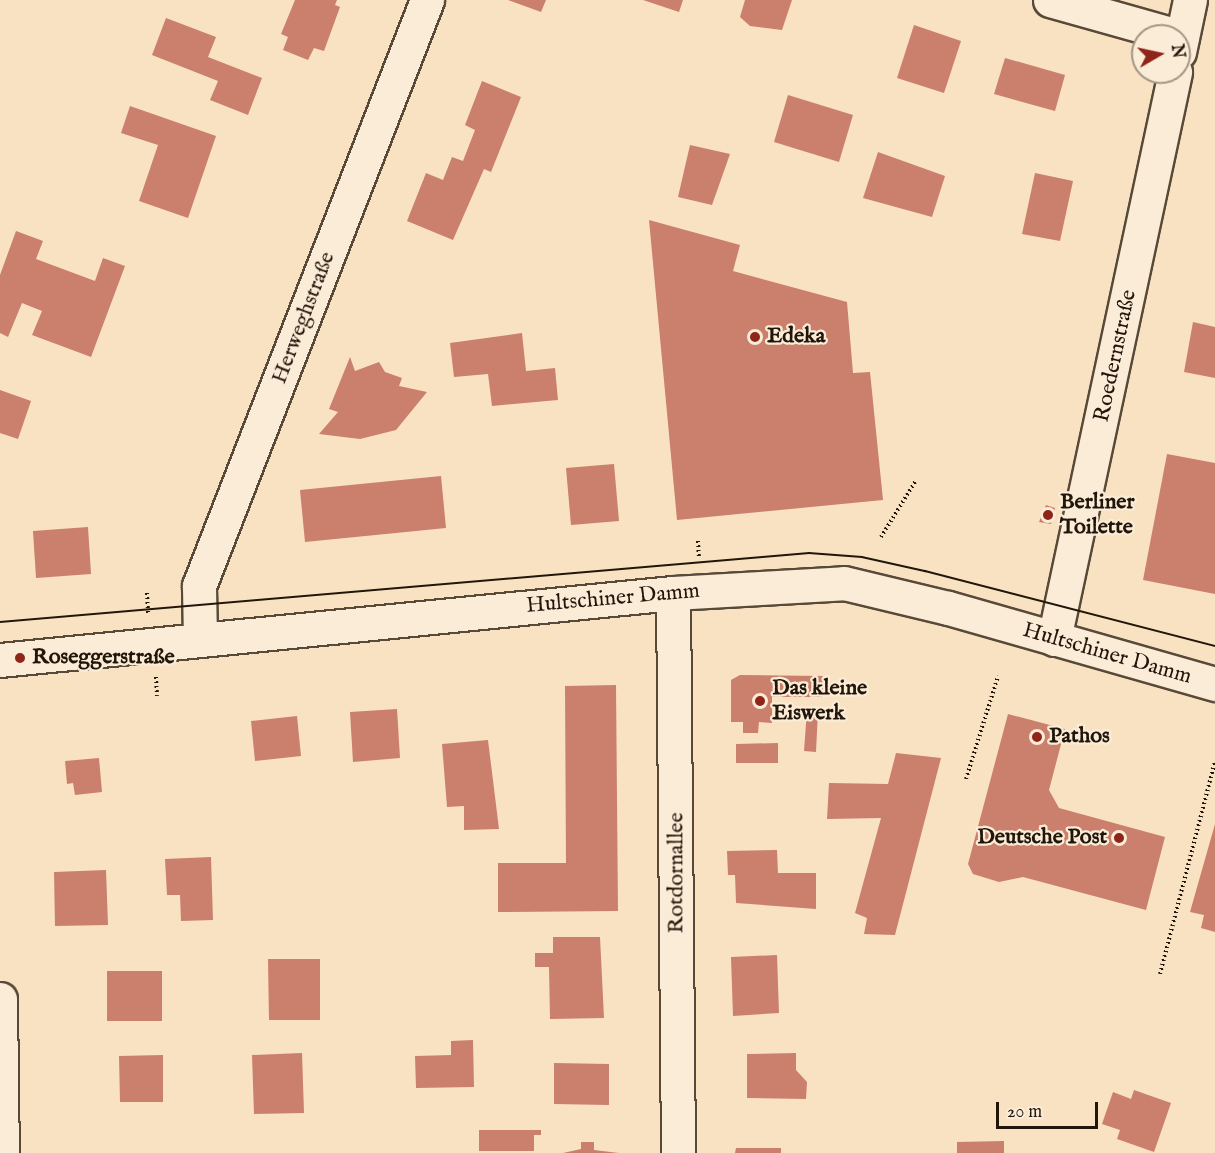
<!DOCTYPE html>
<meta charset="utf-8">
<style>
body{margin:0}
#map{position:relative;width:1215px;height:1153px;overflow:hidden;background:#f8e2c2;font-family:"IM FELL English",serif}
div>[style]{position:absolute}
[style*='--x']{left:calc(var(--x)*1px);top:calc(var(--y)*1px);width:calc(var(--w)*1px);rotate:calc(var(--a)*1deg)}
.building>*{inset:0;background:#cb7f6d}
.path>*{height:4px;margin-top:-2px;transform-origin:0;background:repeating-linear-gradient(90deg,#22160a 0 1.5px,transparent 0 4.5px)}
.roads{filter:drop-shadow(2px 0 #584938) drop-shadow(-2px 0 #584938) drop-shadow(0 2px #584938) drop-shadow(0 -2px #584938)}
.street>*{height:33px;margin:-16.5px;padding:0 16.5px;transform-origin:16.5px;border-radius:16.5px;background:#faecd7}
.secondary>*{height:33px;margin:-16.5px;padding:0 16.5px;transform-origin:16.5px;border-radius:16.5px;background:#faecd7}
.tram>*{height:1.5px;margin:-0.75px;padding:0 0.75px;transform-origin:0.75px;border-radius:0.75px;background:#22160a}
.dots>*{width:16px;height:16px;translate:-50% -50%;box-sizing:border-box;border:3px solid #faecd7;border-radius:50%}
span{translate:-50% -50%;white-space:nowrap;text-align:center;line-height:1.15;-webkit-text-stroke:4.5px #faecd7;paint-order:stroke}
.street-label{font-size:22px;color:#22160a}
.poi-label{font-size:22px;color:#22160a;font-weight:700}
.left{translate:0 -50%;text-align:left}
.right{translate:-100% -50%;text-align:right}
.north{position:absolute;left:1131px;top:24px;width:60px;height:60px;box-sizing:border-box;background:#faecd7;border:2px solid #a49685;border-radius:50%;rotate:81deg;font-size:16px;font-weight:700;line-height:24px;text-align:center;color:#22160a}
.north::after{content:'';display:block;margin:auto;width:21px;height:27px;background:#8f2418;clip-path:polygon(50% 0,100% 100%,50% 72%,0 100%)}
.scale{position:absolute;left:996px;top:1102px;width:102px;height:27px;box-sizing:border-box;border:3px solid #22160a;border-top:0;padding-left:8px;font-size:18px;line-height:21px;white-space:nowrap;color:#22160a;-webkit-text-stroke:4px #faecd7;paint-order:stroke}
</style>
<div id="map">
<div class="building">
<div style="clip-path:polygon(295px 0,337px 0,335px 5px,340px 7px,324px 51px,314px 48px,308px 60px,283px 50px,288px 37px,281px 34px)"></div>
<div style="clip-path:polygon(508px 0,546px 0,541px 12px)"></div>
<div style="clip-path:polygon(643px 0,683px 0,679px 12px)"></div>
<div style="clip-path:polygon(745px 0,792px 0,782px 30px,750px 26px,740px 17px)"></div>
<div style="clip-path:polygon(166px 18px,216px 37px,208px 57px,262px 78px,248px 115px,210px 100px,218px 81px,152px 55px)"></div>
<div style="clip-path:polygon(914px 25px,961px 41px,944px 93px,897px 78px)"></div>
<div style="clip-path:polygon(1005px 58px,1065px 75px,1055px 111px,994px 94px)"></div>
<div style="clip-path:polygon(482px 81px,521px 97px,491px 172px,484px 169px,453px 240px,407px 221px,426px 173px,443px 180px,452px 157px,463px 161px,475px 130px,465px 125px)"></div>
<div style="clip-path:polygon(788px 95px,853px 115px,839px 162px,774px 142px)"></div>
<div style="clip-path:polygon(130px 106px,216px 136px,188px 218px,139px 201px,158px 145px,121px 133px)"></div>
<div style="clip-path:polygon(690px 145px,730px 154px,712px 205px,678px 197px)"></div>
<div style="clip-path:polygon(878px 152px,945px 176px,932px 217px,863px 198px)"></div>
<div style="clip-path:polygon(1035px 173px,1073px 181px,1060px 241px,1022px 234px)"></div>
<div style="clip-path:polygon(649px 220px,740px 245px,733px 271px,847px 302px,853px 373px,870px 372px,883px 500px,677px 520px)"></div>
<div style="clip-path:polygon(16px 231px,43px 241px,36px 259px,95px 281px,103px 258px,125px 266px,91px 357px,32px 335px,42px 311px,22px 303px,8px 337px,0 333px,0 275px)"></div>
<div style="clip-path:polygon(1193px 322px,1215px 327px,1215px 378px,1184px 372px)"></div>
<div style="clip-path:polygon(522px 333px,526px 371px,555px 368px,558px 400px,492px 406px,488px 374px,454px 377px,450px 343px)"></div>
<div style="clip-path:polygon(350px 357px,355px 371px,379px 362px,385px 372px,402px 378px,399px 386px,427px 392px,396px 430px,360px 439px,319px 434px,338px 412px,329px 409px)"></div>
<div style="clip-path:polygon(0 390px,31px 401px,18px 439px,0 433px)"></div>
<div style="clip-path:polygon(1167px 454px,1215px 463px,1215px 594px,1143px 580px)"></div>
<div style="clip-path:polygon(614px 464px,619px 521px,571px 525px,566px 468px)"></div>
<div style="clip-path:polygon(441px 476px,446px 528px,305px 542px,300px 490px)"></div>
<div style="clip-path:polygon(1046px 505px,1055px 508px,1051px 524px,1039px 522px)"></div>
<div style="clip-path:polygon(88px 527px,91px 574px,36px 578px,33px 531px)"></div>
<div style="clip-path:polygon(740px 675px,823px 676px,823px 697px,772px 697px,772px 723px,759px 722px,758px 733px,743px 733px,743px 722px,731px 722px,731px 680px)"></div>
<div style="clip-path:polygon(616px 685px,618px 911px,498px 912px,498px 863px,566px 863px,565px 686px)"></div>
<div style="clip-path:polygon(397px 709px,400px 758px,353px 762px,350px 712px)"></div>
<div style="clip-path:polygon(807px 710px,818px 711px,816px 752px,804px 751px)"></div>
<div style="clip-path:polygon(1008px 714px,1065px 729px,1049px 790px,1059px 808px,1165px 837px,1146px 910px,1023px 877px,999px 882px,973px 874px,968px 864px)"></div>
<div style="clip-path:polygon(297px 716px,301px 756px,255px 761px,251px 721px)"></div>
<div style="clip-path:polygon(488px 740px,499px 829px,464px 830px,464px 806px,447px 807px,442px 744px)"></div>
<div style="clip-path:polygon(778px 743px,778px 763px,736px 763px,736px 744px)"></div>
<div style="clip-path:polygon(896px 753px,941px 758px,895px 935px,864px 934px,867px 918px,855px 913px,881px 818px,827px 819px,829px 783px,888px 784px)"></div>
<div style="clip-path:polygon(99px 758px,102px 792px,75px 795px,73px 783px,67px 784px,65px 761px)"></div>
<div style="clip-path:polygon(1215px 824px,1215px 932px,1201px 928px,1204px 915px,1190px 912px)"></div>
<div style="clip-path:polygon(777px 850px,778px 873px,816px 873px,816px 909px,736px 903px,735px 875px,728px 875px,727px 851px)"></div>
<div style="clip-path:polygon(211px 857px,213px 920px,181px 921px,180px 895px,167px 895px,165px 859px)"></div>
<div style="clip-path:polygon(106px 870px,108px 925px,55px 926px,54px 872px)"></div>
<div style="clip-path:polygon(553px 937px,600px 937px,604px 1018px,550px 1019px,549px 967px,535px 967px,535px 953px,553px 953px)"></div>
<div style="clip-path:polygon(777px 955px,779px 1013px,733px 1016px,731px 957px)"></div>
<div style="clip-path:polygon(268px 959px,320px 959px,320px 1020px,269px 1020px)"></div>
<div style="clip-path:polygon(107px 971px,162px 971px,162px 1021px,107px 1021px)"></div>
<div style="clip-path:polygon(473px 1040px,474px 1087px,416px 1088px,415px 1056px,451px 1055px,451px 1041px)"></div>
<div style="clip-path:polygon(302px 1053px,304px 1113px,254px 1114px,252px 1055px)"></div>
<div style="clip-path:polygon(796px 1053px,796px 1070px,807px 1082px,806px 1099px,747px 1098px,747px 1054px)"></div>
<div style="clip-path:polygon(163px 1055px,163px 1102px,120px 1102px,119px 1056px)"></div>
<div style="clip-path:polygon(554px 1063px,609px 1064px,609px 1105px,554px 1104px)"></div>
<div style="clip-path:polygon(1134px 1090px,1171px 1103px,1154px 1152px,1117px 1139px,1120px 1130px,1102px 1124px,1113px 1092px,1131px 1099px)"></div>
<div style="clip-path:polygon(479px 1130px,541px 1130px,541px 1135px,534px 1135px,534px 1151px,479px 1151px)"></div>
<div style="clip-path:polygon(1004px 1141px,1004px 1153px,957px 1153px,957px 1142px)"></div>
<div style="clip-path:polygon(581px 1142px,594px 1142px,594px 1150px,619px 1153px,563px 1153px,581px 1149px)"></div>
<div style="clip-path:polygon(736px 1148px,781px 1148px,781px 1153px,735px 1153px)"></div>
</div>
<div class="path">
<div style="--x:881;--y:537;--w:65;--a:-58.3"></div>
<div style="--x:698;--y:541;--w:17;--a:87"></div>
<div style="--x:147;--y:593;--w:20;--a:87"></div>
<div style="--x:156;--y:677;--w:19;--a:87"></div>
<div style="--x:966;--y:779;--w:108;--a:-72.7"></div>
<div style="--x:1160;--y:974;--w:219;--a:-75.5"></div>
</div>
<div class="roads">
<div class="street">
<div style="--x:1050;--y:0;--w:137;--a:15.7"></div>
<div style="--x:1179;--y:52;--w:53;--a:-78.1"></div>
<div style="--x:673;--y:593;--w:560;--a:89.49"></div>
<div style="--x:200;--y:639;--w:53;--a:-91.1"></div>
<div style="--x:199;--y:586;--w:629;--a:-68.74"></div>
<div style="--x:1054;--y:639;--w:580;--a:-77.95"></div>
<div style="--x:0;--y:999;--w:154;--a:89.3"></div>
</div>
<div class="secondary">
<div style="--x:0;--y:660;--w:676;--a:-5.69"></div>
<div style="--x:673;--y:593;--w:171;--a:-3.3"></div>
<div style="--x:844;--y:583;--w:107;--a:13.5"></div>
<div style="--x:948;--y:608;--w:278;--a:15.9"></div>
</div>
</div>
<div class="tram">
<div style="--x:0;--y:622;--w:812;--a:-4.87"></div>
<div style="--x:809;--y:553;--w:53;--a:4.3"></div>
<div style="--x:862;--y:557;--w:65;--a:12.5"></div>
<div style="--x:925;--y:571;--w:300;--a:14.5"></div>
</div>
<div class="dots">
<div style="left:755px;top:337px;background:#8f2418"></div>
<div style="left:1048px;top:515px;background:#8f2418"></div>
<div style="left:20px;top:658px;background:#8f2418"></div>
<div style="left:760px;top:701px;background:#8f2418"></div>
<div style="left:1037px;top:737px;background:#8f2418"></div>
<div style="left:1119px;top:838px;background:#8f2418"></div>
</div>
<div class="street-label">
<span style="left:304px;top:318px;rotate:-69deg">Herweghstraße</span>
<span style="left:1116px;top:356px;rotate:-78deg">Roedernstraße</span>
<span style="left:613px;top:599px;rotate:-5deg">Hultschiner Damm</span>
<span style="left:1107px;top:654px;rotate:16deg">Hultschiner Damm</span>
<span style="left:677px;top:873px;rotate:-90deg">Rotdornallee</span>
</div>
<div class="poi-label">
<span class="left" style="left:767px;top:337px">Edeka</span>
<span class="left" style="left:1060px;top:515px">Berliner<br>Toilette</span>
<span class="left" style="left:32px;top:658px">Roseggerstraße</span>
<span class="left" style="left:772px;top:701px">Das kleine<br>Eiswerk</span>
<span class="left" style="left:1049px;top:737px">Pathos</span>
<span class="right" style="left:1107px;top:838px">Deutsche Post</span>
</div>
<div class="north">N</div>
<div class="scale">20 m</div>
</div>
